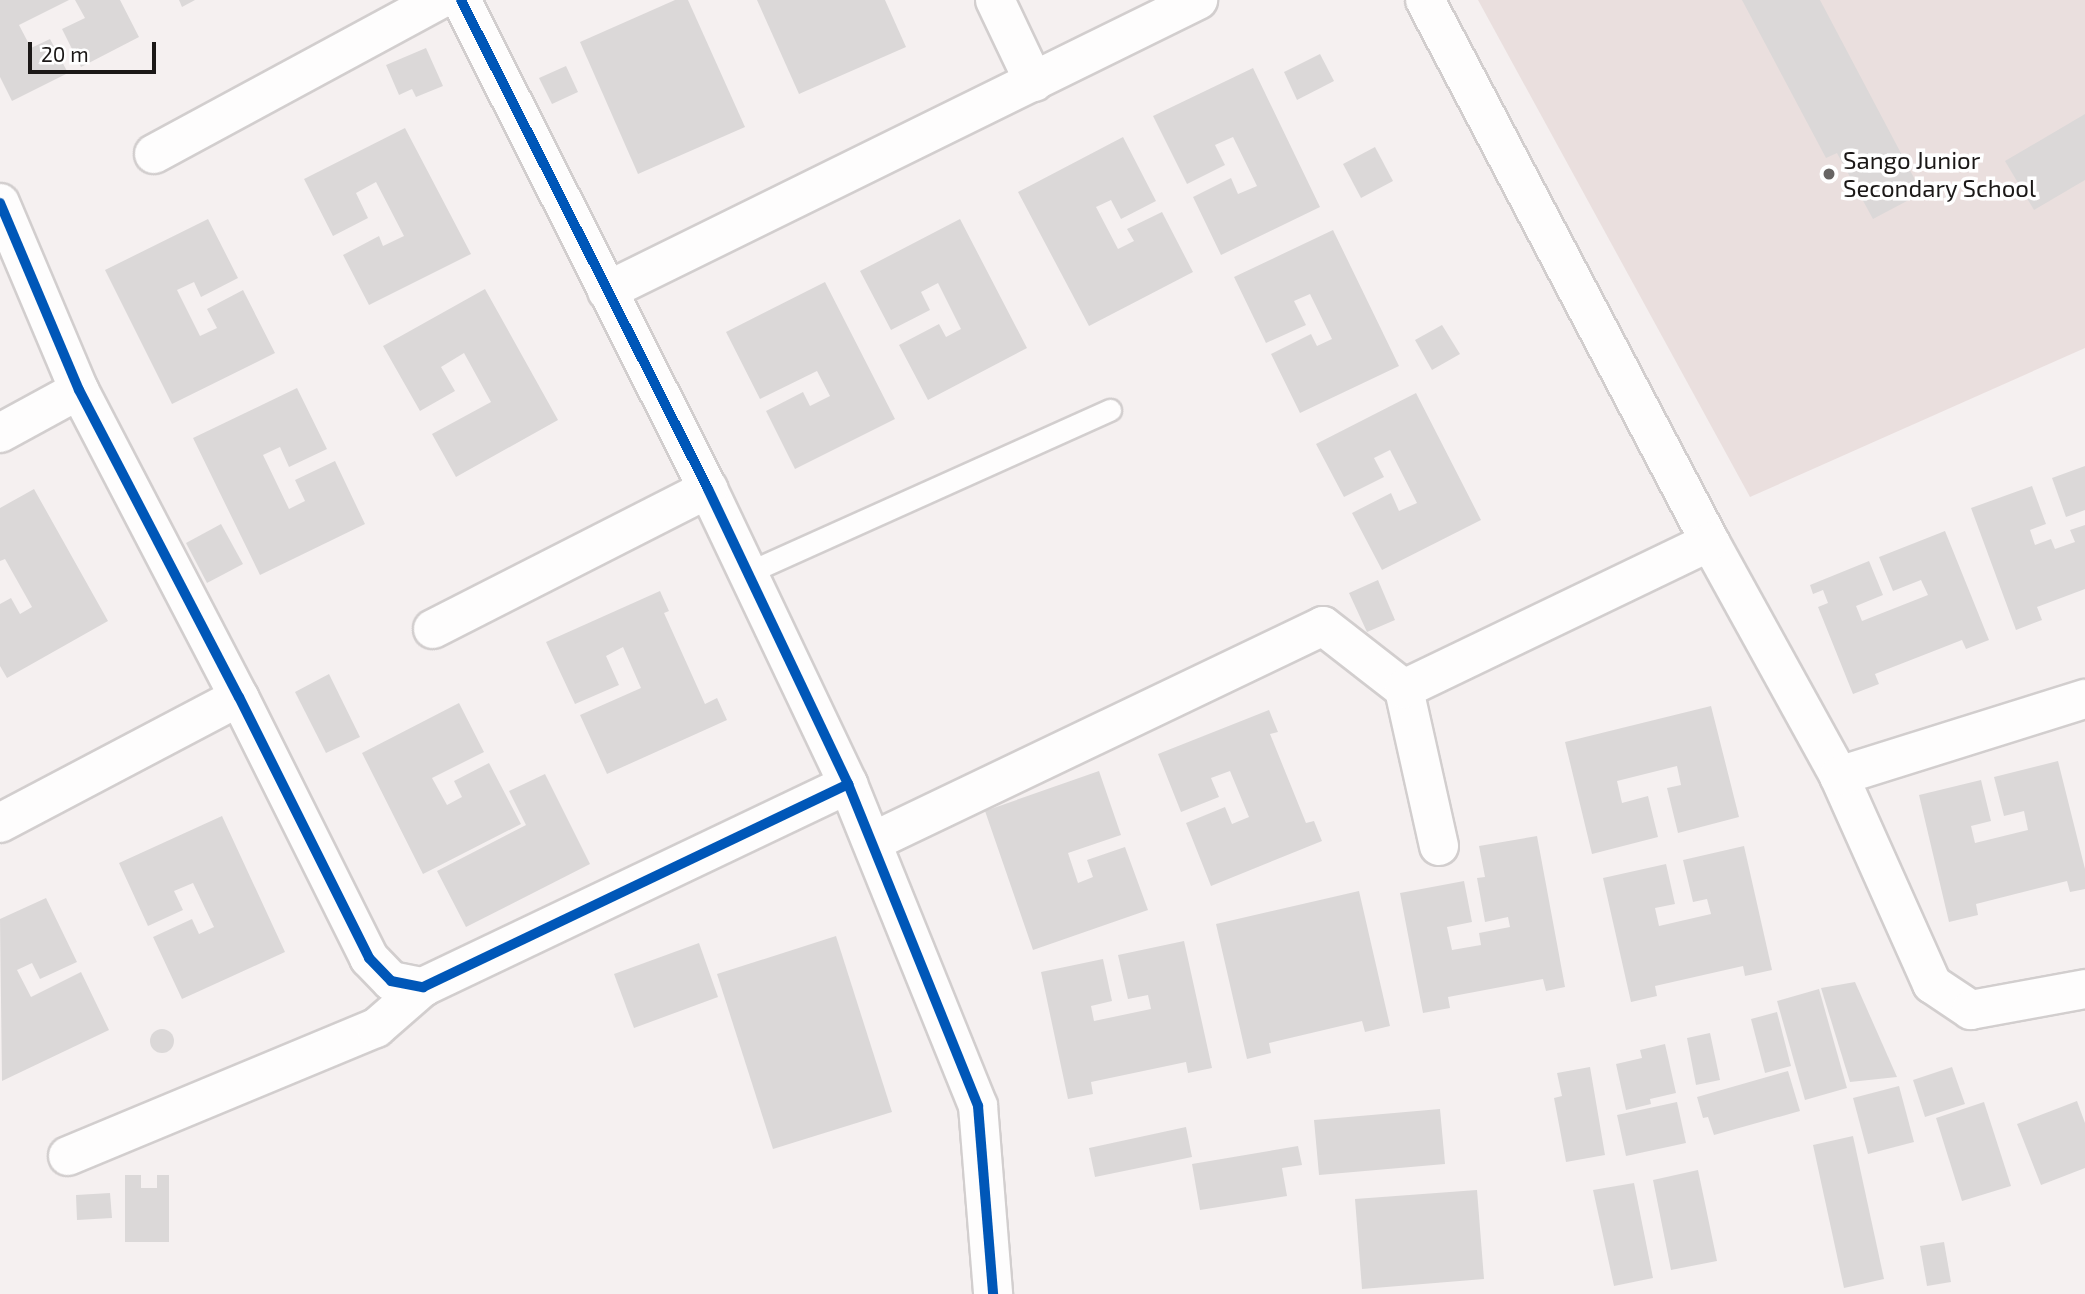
<!DOCTYPE html>
<style>
body{margin:0}
#map{position:relative;width:2085px;height:1294px;overflow:hidden;background:#f5f0f0;font-family:"Exo 2",sans-serif}
div>[style]{position:absolute}
[style*='--x']{left:calc(var(--x)*1px);top:calc(var(--y)*1px);width:calc(var(--w)*1px);rotate:calc(var(--a)*1deg)}
.built>*{inset:0;background:#eadfde}
.building>*{inset:0;background:#dbd8d8}
.round{border-radius:50%}
.roads{filter:drop-shadow(2px 0 #d2cece) drop-shadow(-2px 0 #d2cece) drop-shadow(0 2px #d2cece) drop-shadow(0 -2px #d2cece)}
.service>*{height:21px;margin:-10.5px;padding:0 10.5px;transform-origin:10.5px;border-radius:10.5px;background:#fefdfd}
.minor>*{height:38px;margin:-19px;padding:0 19px;transform-origin:19px;border-radius:19px;background:#fefdfd}
.cycleway>*{height:10px;margin:-5px;padding:0 5px;transform-origin:5px;border-radius:5px;background:#0057b8}
.dots>*{width:19px;height:19px;translate:-50% -50%;box-sizing:border-box;border:4px solid #fff;border-radius:50%}
span{translate:-50% -50%;white-space:nowrap;text-align:center;line-height:1.15;-webkit-text-stroke:7px #fff;paint-order:stroke}
.poi-label{font-size:24px;color:#1b1817}
.left{translate:0 -50%;text-align:left}
.scale{position:absolute;left:28px;top:42px;width:128px;height:32px;box-sizing:border-box;border:4px solid #1b1817;border-top:0;padding-left:9px;font-size:21px;line-height:24px;white-space:nowrap;color:#1b1817;-webkit-text-stroke:5px #fff;paint-order:stroke}
</style>
<div id="map">
<div class="built">
<div style="clip-path:polygon(1478px 0,2085px 0,2085px 348px,1750px 497px)"></div>
</div>
<div class="building">
<div style="clip-path:polygon(0 0,69px 0,19px 25px,31px 48px,50px 39px,68px 73px,12px 101px,0 77px)"></div>
<div style="clip-path:polygon(75px 0,120px 0,139px 37px,81px 67px,62px 29px,85px 18px)"></div>
<div style="clip-path:polygon(179px 0,195px 0,182px 7px)"></div>
<div style="clip-path:polygon(675px 0,688px 0,745px 127px,638px 174px,580px 42px)"></div>
<div style="clip-path:polygon(757px 0,885px 0,906px 47px,799px 94px)"></div>
<div style="clip-path:polygon(1742px 0,1820px 0,1922px 193px,1873px 219px,1837px 153px,1826px 158px)"></div>
<div style="clip-path:polygon(426px 48px,443px 86px,416px 97px,412px 89px,399px 95px,386px 65px)"></div>
<div style="clip-path:polygon(1320px 54px,1334px 81px,1297px 100px,1284px 72px)"></div>
<div style="clip-path:polygon(566px 66px,578px 92px,552px 104px,539px 78px)"></div>
<div style="clip-path:polygon(1253px 68px,1320px 207px,1221px 255px,1193px 197px,1231px 178px,1238px 194px,1257px 186px,1233px 137px,1215px 145px,1225px 165px,1187px 184px,1153px 116px)"></div>
<div style="clip-path:polygon(2085px 114px,2085px 180px,2034px 210px,2005px 161px)"></div>
<div style="clip-path:polygon(405px 128px,471px 254px,369px 305px,343px 255px,379px 236px,383px 246px,404px 236px,376px 182px,356px 193px,368px 218px,333px 236px,304px 179px)"></div>
<div style="clip-path:polygon(1123px 137px,1156px 201px,1121px 219px,1111px 200px,1096px 207px,1118px 249px,1134px 241px,1127px 229px,1162px 212px,1193px 272px,1089px 326px,1018px 192px)"></div>
<div style="clip-path:polygon(1375px 147px,1393px 181px,1361px 198px,1343px 164px)"></div>
<div style="clip-path:polygon(208px 219px,238px 278px,201px 297px,194px 282px,177px 290px,200px 336px,217px 328px,207px 309px,243px 290px,275px 353px,172px 404px,105px 270px)"></div>
<div style="clip-path:polygon(960px 219px,1027px 348px,928px 400px,899px 345px,939px 324px,946px 337px,961px 329px,938px 283px,921px 292px,930px 310px,891px 330px,860px 271px)"></div>
<div style="clip-path:polygon(1333px 230px,1399px 366px,1300px 413px,1271px 354px,1311px 334px,1317px 346px,1332px 339px,1310px 294px,1294px 301px,1306px 325px,1266px 343px,1234px 277px)"></div>
<div style="clip-path:polygon(825px 282px,895px 419px,795px 469px,766px 411px,803px 392px,810px 406px,830px 396px,817px 371px,760px 399px,726px 332px)"></div>
<div style="clip-path:polygon(485px 289px,558px 420px,456px 477px,432px 434px,491px 402px,464px 353px,441px 367px,455px 391px,420px 411px,383px 346px)"></div>
<div style="clip-path:polygon(1442px 325px,1460px 354px,1432px 370px,1415px 340px)"></div>
<div style="clip-path:polygon(297px 388px,327px 449px,289px 467px,280px 447px,263px 455px,289px 509px,305px 501px,295px 480px,335px 461px,365px 524px,260px 575px,193px 438px)"></div>
<div style="clip-path:polygon(1416px 393px,1481px 520px,1382px 570px,1352px 513px,1391px 493px,1399px 511px,1417px 503px,1390px 450px,1374px 458px,1384px 477px,1344px 497px,1316px 444px)"></div>
<div style="clip-path:polygon(2085px 466px,2085px 510px,2066px 517px,2052px 478px)"></div>
<div style="clip-path:polygon(2032px 486px,2046px 524px,2030px 530px,2035px 545px,2051px 539px,2055px 549px,2075px 542px,2070px 530px,2085px 525px,2085px 589px,2037px 607px,2042px 620px,2016px 630px,1971px 508px)"></div>
<div style="clip-path:polygon(34px 489px,108px 621px,7px 678px,0 666px,0 604px,11px 598px,20px 614px,32px 607px,5px 559px,0 561px,0 508px)"></div>
<div style="clip-path:polygon(221px 524px,243px 564px,207px 583px,186px 543px)"></div>
<div style="clip-path:polygon(1945px 531px,1989px 640px,1966px 649px,1962px 640px,1875px 674px,1879px 684px,1853px 694px,1818px 607px,1828px 603px,1823px 590px,1813px 594px,1810px 585px,1869px 561px,1883px 595px,1856px 606px,1862px 621px,1928px 595px,1921px 580px,1893px 591px,1879px 557px)"></div>
<div style="clip-path:polygon(1378px 580px,1395px 620px,1367px 632px,1349px 593px)"></div>
<div style="clip-path:polygon(660px 591px,669px 611px,664px 613px,705px 704px,717px 698px,727px 720px,607px 774px,580px 715px,641px 688px,623px 647px,606px 656px,619px 685px,575px 704px,546px 642px)"></div>
<div style="clip-path:polygon(329px 674px,360px 737px,326px 753px,295px 692px)"></div>
<div style="clip-path:polygon(459px 703px,484px 752px,432px 778px,447px 805px,462px 797px,454px 781px,489px 763px,521px 824px,423px 874px,362px 753px)"></div>
<div style="clip-path:polygon(1711px 706px,1739px 817px,1678px 833px,1667px 788px,1681px 785px,1677px 766px,1617px 781px,1622px 803px,1648px 796px,1658px 837px,1592px 854px,1565px 742px)"></div>
<div style="clip-path:polygon(1269px 710px,1278px 732px,1270px 734px,1306px 823px,1314px 821px,1322px 841px,1211px 886px,1186px 823px,1225px 807px,1232px 824px,1249px 817px,1230px 771px,1211px 778px,1219px 797px,1181px 812px,1158px 754px)"></div>
<div style="clip-path:polygon(2058px 761px,2085px 869px,2085px 889px,2070px 892px,2067px 881px,1976px 904px,1978px 915px,1949px 922px,1919px 795px,1981px 780px,1991px 821px,1971px 826px,1975px 843px,2028px 830px,2024px 811px,2004px 816px,1994px 777px)"></div>
<div style="clip-path:polygon(1099px 771px,1121px 835px,1068px 853px,1078px 883px,1093px 877px,1087px 860px,1125px 847px,1148px 910px,1033px 950px,985px 811px)"></div>
<div style="clip-path:polygon(545px 774px,590px 864px,466px 927px,437px 871px,526px 825px,509px 791px)"></div>
<div style="clip-path:polygon(222px 816px,285px 952px,182px 999px,153px 937px,192px 919px,199px 934px,214px 927px,193px 883px,174px 891px,183px 910px,148px 926px,119px 863px)"></div>
<div style="clip-path:polygon(1537px 836px,1565px 987px,1546px 991px,1543px 979px,1448px 997px,1450px 1008px,1423px 1013px,1400px 893px,1464px 881px,1472px 922px,1447px 927px,1452px 950px,1481px 945px,1479px 933px,1510px 927px,1508px 917px,1485px 922px,1477px 878px,1485px 877px,1479px 846px)"></div>
<div style="clip-path:polygon(1744px 846px,1772px 970px,1745px 976px,1743px 966px,1655px 986px,1657px 996px,1631px 1002px,1603px 878px,1666px 864px,1675px 904px,1655px 908px,1659px 926px,1711px 914px,1707px 899px,1693px 902px,1683px 860px)"></div>
<div style="clip-path:polygon(1359px 891px,1390px 1026px,1365px 1032px,1362px 1021px,1269px 1043px,1271px 1053px,1247px 1059px,1216px 924px)"></div>
<div style="clip-path:polygon(46px 898px,77px 962px,40px 979px,32px 963px,17px 970px,31px 997px,81px 972px,109px 1030px,2px 1081px,0 919px)"></div>
<div style="clip-path:polygon(836px 936px,892px 1112px,773px 1149px,717px 974px)"></div>
<div style="clip-path:polygon(1184px 941px,1212px 1068px,1188px 1073px,1186px 1062px,1091px 1082px,1093px 1094px,1068px 1099px,1041px 972px,1103px 959px,1112px 1001px,1091px 1006px,1094px 1021px,1151px 1009px,1148px 995px,1128px 999px,1118px 955px)"></div>
<div style="clip-path:polygon(699px 943px,718px 997px,634px 1028px,614px 974px)"></div>
<div style="clip-path:polygon(1855px 982px,1897px 1077px,1850px 1082px,1821px 988px)"></div>
<div style="clip-path:polygon(1819px 989px,1847px 1088px,1805px 1100px,1777px 1001px)"></div>
<div style="clip-path:polygon(1777px 1012px,1791px 1066px,1765px 1073px,1751px 1019px)"></div>
<div class="round" style="left:150px;top:1029px;width:24px;height:24px"></div>
<div style="clip-path:polygon(1710px 1033px,1720px 1080px,1696px 1085px,1687px 1038px)"></div>
<div style="clip-path:polygon(1665px 1044px,1676px 1093px,1650px 1099px,1651px 1104px,1626px 1110px,1616px 1064px,1642px 1058px,1640px 1050px)"></div>
<div style="clip-path:polygon(1590px 1067px,1605px 1155px,1566px 1162px,1554px 1098px,1562px 1096px,1557px 1073px)"></div>
<div style="clip-path:polygon(1952px 1067px,1965px 1104px,1925px 1117px,1913px 1080px)"></div>
<div style="clip-path:polygon(1788px 1071px,1800px 1111px,1714px 1135px,1708px 1117px,1703px 1118px,1697px 1097px)"></div>
<div style="clip-path:polygon(1899px 1086px,1914px 1142px,1868px 1154px,1853px 1098px)"></div>
<div style="clip-path:polygon(2077px 1101px,2085px 1123px,2085px 1168px,2041px 1185px,2017px 1124px)"></div>
<div style="clip-path:polygon(1677px 1102px,1686px 1143px,1626px 1156px,1617px 1115px)"></div>
<div style="clip-path:polygon(1984px 1102px,2011px 1186px,1962px 1201px,1936px 1118px)"></div>
<div style="clip-path:polygon(1440px 1109px,1445px 1164px,1319px 1175px,1314px 1120px)"></div>
<div style="clip-path:polygon(1186px 1127px,1192px 1157px,1095px 1177px,1089px 1148px)"></div>
<div style="clip-path:polygon(1853px 1136px,1884px 1279px,1844px 1288px,1813px 1145px)"></div>
<div style="clip-path:polygon(1298px 1146px,1302px 1165px,1282px 1168px,1287px 1196px,1200px 1210px,1192px 1164px)"></div>
<div style="clip-path:polygon(1698px 1170px,1717px 1261px,1671px 1270px,1653px 1180px)"></div>
<div style="clip-path:polygon(125px 1175px,141px 1175px,141px 1188px,157px 1188px,157px 1175px,169px 1175px,169px 1242px,125px 1242px)"></div>
<div style="clip-path:polygon(1634px 1183px,1653px 1278px,1614px 1286px,1593px 1190px)"></div>
<div style="clip-path:polygon(1477px 1190px,1484px 1279px,1362px 1289px,1355px 1199px)"></div>
<div style="clip-path:polygon(110px 1193px,112px 1218px,77px 1220px,76px 1195px)"></div>
<div style="clip-path:polygon(1944px 1242px,1951px 1282px,1927px 1286px,1920px 1246px)"></div>
</div>
<div class="roads">
<div class="service">
<div style="--x:747;--y:573;--w:398;--a:-24.2"></div>
</div>
<div class="minor">
<div style="--x:461;--y:0;--w:548;--a:63.2"></div>
<div style="--x:708;--y:489;--w:327;--a:64.6"></div>
<div style="--x:848;--y:784;--w:347;--a:68"></div>
<div style="--x:978;--y:1106;--w:189;--a:85.4"></div>
<div style="--x:995;--y:0;--w:91;--a:64.6"></div>
<div style="--x:1425;--y:0;--w:612;--a:62.26"></div>
<div style="--x:1710;--y:542;--w:267;--a:61.1"></div>
<div style="--x:1839;--y:776;--w:228;--a:65.9"></div>
<div style="--x:1932;--y:984;--w:47;--a:33.7"></div>
<div style="--x:1971;--y:1010;--w:116;--a:-10.4"></div>
<div style="--x:154;--y:154;--w:324;--a:-28.4"></div>
<div style="--x:0;--y:203;--w:203;--a:67.1"></div>
<div style="--x:79;--y:390;--w:346;--a:62.5"></div>
<div style="--x:239;--y:697;--w:292;--a:63.5"></div>
<div style="--x:369;--y:958;--w:32;--a:46"></div>
<div style="--x:391;--y:981;--w:33;--a:11"></div>
<div style="--x:423;--y:987;--w:471;--a:-25.5"></div>
<div style="--x:607;--y:291;--w:659;--a:-26.21"></div>
<div style="--x:0;--y:433;--w:90;--a:-28.6"></div>
<div style="--x:433;--y:629;--w:309;--a:-27"></div>
<div style="--x:1839;--y:776;--w:258;--a:-17.4"></div>
<div style="--x:0;--y:823;--w:270;--a:-27.8"></div>
<div style="--x:872;--y:842;--w:500;--a:-25.59"></div>
<div style="--x:1323;--y:626;--w:103;--a:37.9"></div>
<div style="--x:1439;--y:846;--w:161;--a:-102.6"></div>
<div style="--x:1404;--y:689;--w:339;--a:-25.7"></div>
<div style="--x:68;--y:1156;--w:334;--a:-22.6"></div>
<div style="--x:376;--y:1028;--w:62;--a:-41.1"></div>
</div>
</div>
<div class="cycleway">
<div style="--x:461;--y:0;--w:548;--a:63.2"></div>
<div style="--x:708;--y:489;--w:327;--a:64.6"></div>
<div style="--x:848;--y:784;--w:347;--a:68"></div>
<div style="--x:978;--y:1106;--w:189;--a:85.4"></div>
<div style="--x:0;--y:203;--w:203;--a:67.1"></div>
<div style="--x:79;--y:390;--w:346;--a:62.5"></div>
<div style="--x:239;--y:697;--w:292;--a:63.5"></div>
<div style="--x:369;--y:958;--w:32;--a:46"></div>
<div style="--x:391;--y:981;--w:33;--a:11"></div>
<div style="--x:423;--y:987;--w:471;--a:-25.5"></div>
</div>
<div class="dots">
<div style="left:1829px;top:174px;background:#676463"></div>
</div>
<div class="poi-label">
<span class="left" style="left:1843px;top:174px">Sango Junior<br>Secondary School</span>
</div>
<div class="scale">20 m</div>
</div>
